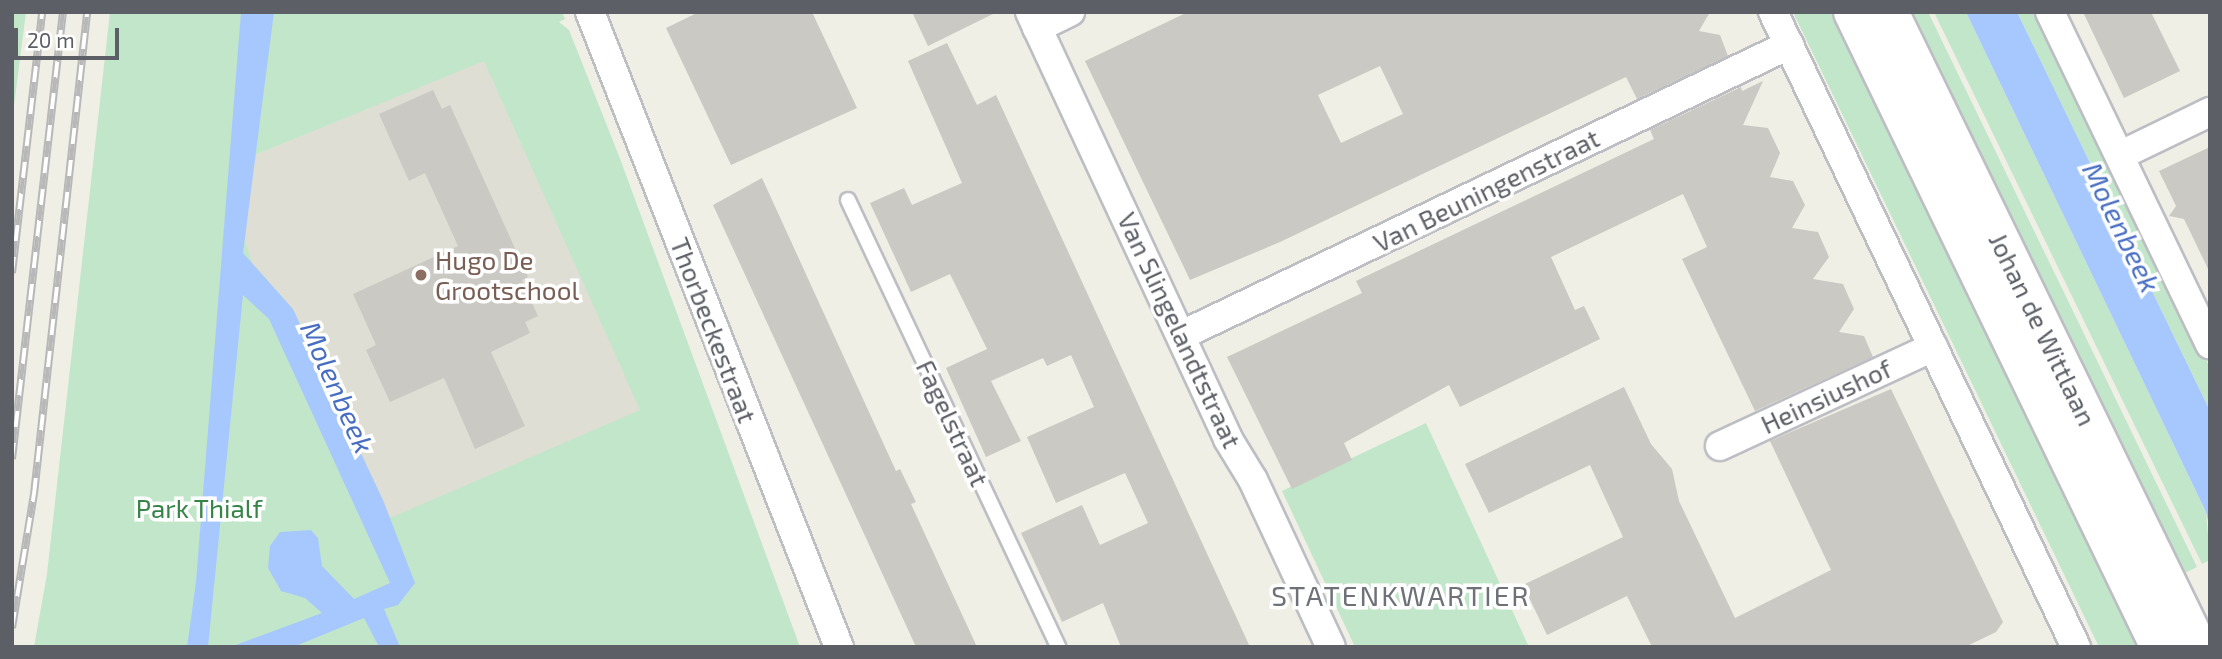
<!DOCTYPE html>
<style>
body{margin:0}
#map{position:relative;width:2222px;height:659px;overflow:hidden;background:#efefe5;font-family:"Exo 2",sans-serif}
div>[style]{position:absolute}
[style*='--x']{left:calc(var(--x)*1px);top:calc(var(--y)*1px);width:calc(var(--w)*1px);rotate:calc(var(--a)*1deg)}
.education>*{inset:0;background:#dfded4}
.green>*{inset:0;background:#c2e6c9}
.water>*{inset:0;background:#a7c8fe}
.building>*{inset:0;background:#cac9c3}
.roads{filter:drop-shadow(2px 0 #bdbec4) drop-shadow(-2px 0 #bdbec4) drop-shadow(0 2px #bdbec4) drop-shadow(0 -2px #bdbec4)}
.service>*{height:14px;margin:-7px;padding:0 7px;transform-origin:7px;border-radius:7px;background:#fff}
.minor>*{height:28px;margin:-14px;padding:0 14px;transform-origin:14px;border-radius:14px;background:#fff}
.secondary>*{height:38px;margin:-19px;padding:0 19px;transform-origin:19px;border-radius:19px;background:#fff}
.rail>*{height:8px;margin-top:-4px;transform-origin:0;background:repeating-linear-gradient(90deg,#fff 0 16px,#b8b8b9 0 32px);box-sizing:border-box;border-block:2px solid #b8b8b9}
.dots>*{width:19px;height:19px;translate:-50% -50%;box-sizing:border-box;border:4px solid #fff;border-radius:50%}
span{translate:-50% -50%;white-space:nowrap;text-align:center;line-height:1.15;-webkit-text-stroke:7px #fff;paint-order:stroke}
.street-label{font-size:26px;color:#5d5f66}
.education-label{font-size:26px;color:#785e54}
.left{translate:0 -50%;text-align:left}
.park-label{font-size:26px;color:#368448}
.water-label{font-size:28px;color:#486ec3;font-style:italic}
.neighbourhood-label{font-size:28px;color:#6e7178;letter-spacing:2px}
.frame{position:absolute;inset:0;border:14px solid #5d5f66;pointer-events:none}
.scale{position:absolute;left:14px;top:28px;width:105px;height:32px;box-sizing:border-box;border:4px solid #5d5f66;border-top:0;padding-left:9px;font-size:21px;line-height:24px;white-space:nowrap;color:#5d5f66;-webkit-text-stroke:5px #fff;paint-order:stroke}
</style>
<div id="map">
<div class="education">
<div style="clip-path:polygon(484px 60px,647px 424px,395px 533px,293px 309px,243px 253px,253px 156px)"></div>
</div>
<div class="green">
<div style="clip-path:polygon(12px 12px,26px 12px,12px 121px)"></div>
<div style="clip-path:polygon(evenodd,110px 12px,562px 12px,565px 19px,559px 22px,569px 30px,619px 156px,800px 647px,34px 647px,47px 574px,110px 12px,484px 61px,640px 410px,390px 518px,293px 309px,252px 263px,245px 241px,253px 156px,484px 61px)"></div>
<div style="clip-path:polygon(1793px 12px,1841px 12px,2149px 647px,2099px 647px)"></div>
<div style="clip-path:polygon(1896px 12px,1928px 12px,2197px 567px,2171px 580px)"></div>
<div style="clip-path:polygon(1934px 12px,1966px 12px,2206px 512px,2210px 560px,2202px 564px)"></div>
<div style="clip-path:polygon(2017px 12px,2038px 12px,2210px 368px,2210px 411px)"></div>
<div style="clip-path:polygon(1426px 423px,1529px 647px,1355px 647px,1282px 491px)"></div>
</div>
<div class="water">
<div style="clip-path:polygon(241px 12px,274px 12px,243px 253px,293px 309px,383px 500px,415px 583px,398px 605px,384px 609px,400px 647px,379px 647px,364px 618px,293px 647px,230px 647px,322px 613px,305px 598px,281px 591px,268px 568px,270px 546px,280px 532px,311px 530px,318px 538px,322px 566px,354px 599px,390px 583px,269px 319px,243px 295px,208px 647px,187px 647px,196px 582px)"></div>
<div style="clip-path:polygon(1966px 12px,2017px 12px,2210px 411px,2210px 530px,2206px 512px)"></div>
</div>
<div class="building">
<div style="clip-path:polygon(699px 12px,812px 12px,857px 108px,731px 165px,666px 28px)"></div>
<div style="clip-path:polygon(912px 12px,997px 12px,928px 46px)"></div>
<div style="clip-path:polygon(evenodd,1188px 12px,1710px 12px,1699px 31px,1720px 35px,1728px 56px,1637px 99px,1626px 77px,1280px 242px,1190px 280px,1085px 61px,1188px 12px,1380px 66px,1403px 114px,1341px 143px,1318px 95px,1380px 66px)"></div>
<div style="clip-path:polygon(2083px 12px,2151px 12px,2180px 71px,2124px 98px)"></div>
<div style="clip-path:polygon(947px 43px,977px 105px,996px 95px,1250px 647px,1121px 647px,1103px 603px,1062px 622px,1021px 533px,1082px 505px,1100px 545px,1148px 523px,1125px 473px,1056px 503px,1027px 437px,1094px 407px,1071px 355px,1047px 366px,1043px 358px,991px 381px,1021px 441px,986px 457px,946px 368px,987px 349px,950px 274px,911px 292px,870px 203px,904px 188px,912px 205px,962px 183px,908px 61px)"></div>
<div style="clip-path:polygon(1763px 81px,1743px 125px,1768px 128px,1780px 153px,1770px 177px,1793px 181px,1805px 205px,1792px 228px,1818px 232px,1829px 257px,1813px 279px,1843px 284px,1854px 309px,1839px 332px,1864px 336px,1873px 357px,1755px 411px,1682px 259px,1707px 247px,1683px 194px,1551px 257px,1575px 310px,1584px 306px,1600px 339px,1460px 407px,1449px 385px,1344px 443px,1352px 460px,1292px 489px,1227px 357px,1362px 293px,1356px 281px,1654px 139px,1650px 130px,1741px 87px,1742px 91px)"></div>
<div style="clip-path:polygon(433px 90px,442px 109px,450px 105px,528px 277px,522px 280px,538px 316px,525px 322px,530px 333px,491px 352px,525px 426px,475px 449px,444px 378px,390px 402px,366px 350px,376px 345px,353px 294px,458px 246px,425px 173px,409px 181px,379px 114px)"></div>
<div style="clip-path:polygon(2210px 147px,2210px 273px,2184px 219px,2169px 216px,2176px 206px,2159px 171px)"></div>
<div style="clip-path:polygon(762px 178px,896px 471px,900px 469px,916px 502px,911px 504px,977px 647px,916px 647px,713px 205px)"></div>
<div style="clip-path:polygon(1624px 387px,1651px 444px,1672px 469px,1679px 501px,1735px 618px,1831px 570px,1770px 441px,1891px 389px,2003px 622px,1996px 632px,1965px 647px,1652px 647px,1627px 596px,1547px 635px,1523px 585px,1623px 537px,1590px 465px,1489px 513px,1465px 464px)"></div>
</div>
<div class="roads">
<div class="service">
<div style="--x:848;--y:200;--w:494;--a:64.8"></div>
</div>
<div class="minor">
<div style="--x:590;--y:12;--w:682;--a:68.59"></div>
<div style="--x:1030;--y:12;--w:471;--a:65.1"></div>
<div style="--x:1228;--y:439;--w:48;--a:58.6"></div>
<div style="--x:1253;--y:480;--w:184;--a:65"></div>
<div style="--x:1773;--y:12;--w:704;--a:64.49"></div>
<div style="--x:2050;--y:12;--w:369;--a:64.3"></div>
<div style="--x:1037;--y:28;--w:37;--a:-26"></div>
<div style="--x:2121;--y:155;--w:99;--a:-25.8"></div>
<div style="--x:1182;--y:335;--w:673;--a:-25.54"></div>
<div style="--x:1720;--y:446;--w:235;--a:-24.9"></div>
</div>
<div class="secondary">
<div style="--x:1853;--y:12;--w:705;--a:64.2"></div>
<div style="--x:1889;--y:12;--w:706;--a:64.05"></div>
</div>
</div>
<div class="rail">
<div style="--x:12;--y:273;--w:263;--a:-83.4"></div>
<div style="--x:12;--y:459;--w:450;--a:-83.5"></div>
<div style="--x:12;--y:628;--w:136;--a:-80.7"></div>
<div style="--x:34;--y:494;--w:485;--a:-83.7"></div>
</div>
<div class="dots">
<div style="left:421px;top:275px;background:#8d6e63"></div>
</div>
<div class="street-label">
<span style="left:1486px;top:190px;rotate:-26deg">Van Beuningenstraat</span>
<span style="left:2043px;top:329px;rotate:64deg">Johan de Wittlaan</span>
<span style="left:714px;top:330px;rotate:69deg">Thorbeckestraat</span>
<span style="left:1180px;top:330px;rotate:65deg">Van Slingelandtstraat</span>
<span style="left:1826px;top:396px;rotate:-25deg">Heinsiushof</span>
<span style="left:953px;top:423px;rotate:65deg">Fagelstraat</span>
</div>
<div class="education-label">
<span class="left" style="left:435px;top:275px">Hugo De<br>Grootschool</span>
</div>
<div class="park-label">
<span style="left:199px;top:508px">Park Thialf</span>
</div>
<div class="water-label">
<span style="left:2122px;top:227px;rotate:64deg">Molenbeek</span>
<span style="left:338px;top:387px;rotate:66deg">Molenbeek</span>
</div>
<div class="neighbourhood-label">
<span style="left:1401px;top:595px">STATENKWARTIER</span>
</div>
<div class="frame"></div>
<div class="scale">20 m</div>
</div>
